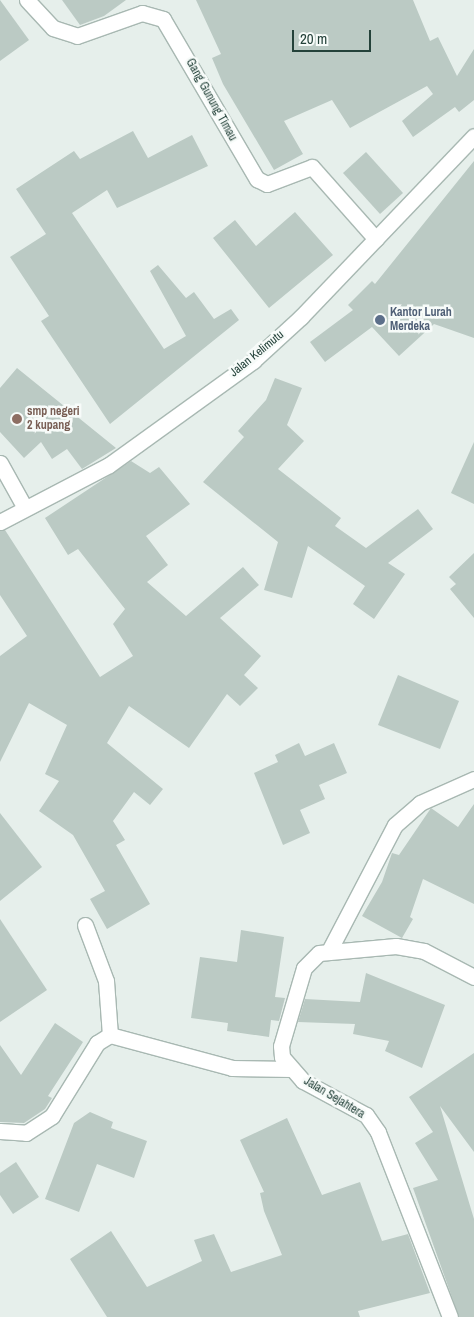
<!DOCTYPE html>
<style>
body{margin:0}
#map{position:relative;width:474px;height:1317px;overflow:hidden;background:#e6efeb;font-family:"Archivo Narrow",sans-serif}
div>[style]{position:absolute}
[style*='--x']{left:calc(var(--x)*1px);top:calc(var(--y)*1px);width:calc(var(--w)*1px);rotate:calc(var(--a)*1deg)}
.building>*{inset:0;background:#bbcac4}
.roads{filter:drop-shadow(1px 0 #a8b8b2) drop-shadow(-1px 0 #a8b8b2) drop-shadow(0 1px #a8b8b2) drop-shadow(0 -1px #a8b8b2)}
.minor>*{height:15px;margin:-7.5px;padding:0 7.5px;transform-origin:7.5px;border-radius:7.5px;background:#fff}
.tertiary>*{height:15px;margin:-7.5px;padding:0 7.5px;transform-origin:7.5px;border-radius:7.5px;background:#fff}
.dots>*{width:14px;height:14px;translate:-50% -50%;box-sizing:border-box;border:2px solid #f7fbf9;border-radius:50%}
span{translate:-50% -50%;white-space:nowrap;text-align:center;line-height:1.15;-webkit-text-stroke:5px #f7fbf9;paint-order:stroke}
.street-label{font-size:12px;color:#24423a}
.service-label{font-size:12px;color:#4e5e75;font-weight:700}
.left{translate:0 -50%;text-align:left}
.education-label{font-size:12px;color:#785e54;font-weight:700}
.scale{position:absolute;left:292px;top:30px;width:79px;height:22px;box-sizing:border-box;border:2px solid #24423a;border-top:0;padding-left:6px;font-size:15px;line-height:18px;white-space:nowrap;color:#24423a;-webkit-text-stroke:4px #f7fbf9;paint-order:stroke}
</style>
<div id="map">
<div class="building">
<div style="clip-path:polygon(0 0,29px 40px,0 61px)"></div>
<div style="clip-path:polygon(62px 0,126px 0,104px 16px,80px 25px)"></div>
<div style="clip-path:polygon(196px 0,413px 0,430px 41px,438px 37px,457px 76px,474px 49px,474px 100px,459px 112px,455px 107px,413px 137px,402px 121px,433px 94px,427px 86px,350px 128px,332px 100px,284px 121px,303px 154px,274px 170px,223px 84px,212px 58px,221px 54px)"></div>
<div style="clip-path:polygon(133px 131px,148px 158px,192px 135px,208px 166px,117px 208px,107px 190px,72px 213px,164px 349px,186px 336px,150px 271px,158px 265px,186px 298px,194px 292px,214px 319px,231px 309px,239px 320px,110px 424px,41px 321px,49px 316px,10px 257px,46px 234px,16px 189px,74px 151px,80px 159px)"></div>
<div style="clip-path:polygon(366px 152px,403px 193px,380px 214px,343px 173px)"></div>
<div style="clip-path:polygon(474px 161px,474px 338px,434px 324px,399px 356px,372px 327px,325px 362px,310px 342px,353px 310px,348px 305px,372px 281px,375px 284px)"></div>
<div style="clip-path:polygon(295px 212px,333px 255px,269px 308px,213px 238px,235px 220px,256px 246px)"></div>
<div style="clip-path:polygon(17px 368px,116px 448px,82px 469px,67px 449px,52px 459px,41px 442px,24px 458px,0 432px,0 388px)"></div>
<div style="clip-path:polygon(275px 378px,302px 388px,287px 425px,304px 441px,278px 469px,341px 518px,335px 526px,366px 548px,418px 509px,433px 529px,388px 563px,405px 574px,374px 619px,353px 604px,365px 586px,308px 546px,292px 598px,264px 590px,278px 542px,203px 482px,244px 437px,238px 431px,266px 400px)"></div>
<div style="clip-path:polygon(474px 442px,474px 504px,451px 493px)"></div>
<div style="clip-path:polygon(131px 461px,150px 473px,159px 467px,190px 504px,146px 536px,168px 565px,147px 582px,186px 616px,243px 567px,259px 585px,220px 618px,261px 656px,244px 675px,258px 688px,240px 706px,227px 694px,189px 748px,129px 706px,107px 743px,163px 789px,150px 805px,134px 792px,113px 821px,125px 840px,116px 845px,150px 904px,107px 929px,90px 899px,105px 891px,73px 835px,39px 811px,59px 781px,45px 774px,67px 725px,29px 703px,0 762px,0 656px,27px 636px,0 595px,0 531px,5px 530px,100px 677px,133px 656px,113px 624px,125px 609px,78px 549px,68px 555px,45px 518px)"></div>
<div style="clip-path:polygon(474px 553px,474px 618px,450px 589px,456px 584px,449px 577px)"></div>
<div style="clip-path:polygon(398px 675px,459px 701px,440px 749px,378px 725px)"></div>
<div style="clip-path:polygon(299px 743px,305px 756px,334px 743px,347px 773px,319px 785px,325px 799px,300px 810px,310px 833px,283px 845px,254px 773px,278px 762px,275px 755px)"></div>
<div style="clip-path:polygon(474px 804px,474px 904px,423px 879px,410px 917px,413px 919px,402px 938px,362px 916px,382px 882px,392px 853px,399px 855px,431px 808px,458px 827px)"></div>
<div style="clip-path:polygon(0 813px,42px 867px,0 901px)"></div>
<div style="clip-path:polygon(0 919px,47px 990px,0 1022px)"></div>
<div style="clip-path:polygon(241px 930px,284px 937px,275px 997px,285px 998px,279px 1021px,271px 1020px,269px 1037px,227px 1031px,228px 1023px,191px 1018px,200px 957px,237px 962px)"></div>
<div style="clip-path:polygon(366px 973px,445px 1005px,422px 1068px,385px 1051px,389px 1041px,353px 1034px,355px 1024px,298px 1022px,305px 999px,360px 1002px)"></div>
<div style="clip-path:polygon(55px 1023px,83px 1042px,48px 1096px,52px 1098px,45px 1109px,24px 1123px,0 1122px,0 1045px,21px 1075px)"></div>
<div style="clip-path:polygon(474px 1053px,474px 1152px,440px 1106px,474px 1219px,474px 1317px,459px 1317px,413px 1188px,438px 1180px,415px 1143px,433px 1132px,409px 1097px)"></div>
<div style="clip-path:polygon(90px 1112px,113px 1122px,111px 1128px,147px 1141px,134px 1178px,97px 1164px,79px 1212px,45px 1199px,74px 1123px)"></div>
<div style="clip-path:polygon(287px 1118px,322px 1195px,360px 1182px,382px 1241px,408px 1234px,430px 1293px,358px 1311px,360px 1317px,107px 1317px,70px 1259px,111px 1231px,147px 1287px,202px 1261px,194px 1240px,214px 1234px,231px 1272px,282px 1255px,264px 1211px,260px 1193px,264px 1192px,240px 1140px)"></div>
<div style="clip-path:polygon(16px 1162px,39px 1197px,13px 1214px,0 1195px,0 1173px)"></div>
</div>
<div class="roads">
<div class="minor">
<div style="--x:27;--y:0;--w:38;--a:47"></div>
<div style="--x:53;--y:28;--w:25;--a:18"></div>
<div style="--x:77;--y:36;--w:69;--a:-19.5"></div>
<div style="--x:142;--y:13;--w:22;--a:16"></div>
<div style="--x:163;--y:19;--w:186;--a:59.6"></div>
<div style="--x:257;--y:179;--w:11;--a:27"></div>
<div style="--x:267;--y:184;--w:48;--a:-20.7"></div>
<div style="--x:312;--y:167;--w:96;--a:48.4"></div>
<div style="--x:0;--y:463;--w:51;--a:60.9"></div>
<div style="--x:85;--y:925;--w:60;--a:69.4"></div>
<div style="--x:106;--y:981;--w:54;--a:85.8"></div>
<div style="--x:329;--y:951;--w:142;--a:-62.4"></div>
<div style="--x:395;--y:825;--w:33;--a:-41"></div>
<div style="--x:420;--y:803;--w:59;--a:-24"></div>
<div style="--x:0;--y:1131;--w:26;--a:4"></div>
<div style="--x:26;--y:1133;--w:31;--a:-33"></div>
<div style="--x:52;--y:1116;--w:86;--a:-58.3"></div>
<div style="--x:97;--y:1043;--w:15;--a:-32"></div>
<div style="--x:110;--y:1035;--w:126;--a:15.1"></div>
<div style="--x:232;--y:1068;--w:59;--a:1"></div>
<div style="--x:450;--y:1317;--w:199;--a:-111.3"></div>
<div style="--x:378;--y:1132;--w:21;--a:-125"></div>
<div style="--x:366;--y:1115;--w:72;--a:-151.6"></div>
<div style="--x:303;--y:1081;--w:32;--a:-131"></div>
<div style="--x:282;--y:1057;--w:11;--a:-95"></div>
<div style="--x:281;--y:1046;--w:81;--a:-73.6"></div>
<div style="--x:304;--y:968;--w:21;--a:-45"></div>
<div style="--x:319;--y:953;--w:77;--a:-5.2"></div>
<div style="--x:396;--y:946;--w:28;--a:10"></div>
<div style="--x:424;--y:951;--w:56;--a:27.5"></div>
</div>
<div class="tertiary">
<div style="--x:0;--y:522;--w:123;--a:-27.6"></div>
<div style="--x:109;--y:465;--w:178;--a:-35.8"></div>
<div style="--x:253;--y:361;--w:65;--a:-42.5"></div>
<div style="--x:301;--y:317;--w:250;--a:-46.3"></div>
</div>
</div>
<div class="dots">
<div style="left:380px;top:320px;background:#5c6f8a"></div>
<div style="left:17px;top:419px;background:#8d6e63"></div>
</div>
<div class="street-label">
<span style="left:211px;top:100px;rotate:61deg">Gang Gunung Timau</span>
<span style="left:257px;top:354px;rotate:-39deg">Jalan Kelimutu</span>
<span style="left:334px;top:1098px;rotate:31deg">Jalan Sejahtera</span>
</div>
<div class="service-label">
<span class="left" style="left:390px;top:320px">Kantor Lurah<br>Merdeka</span>
</div>
<div class="education-label">
<span class="left" style="left:27px;top:419px">smp negeri<br>2 kupang</span>
</div>
<div class="scale">20 m</div>
</div>
